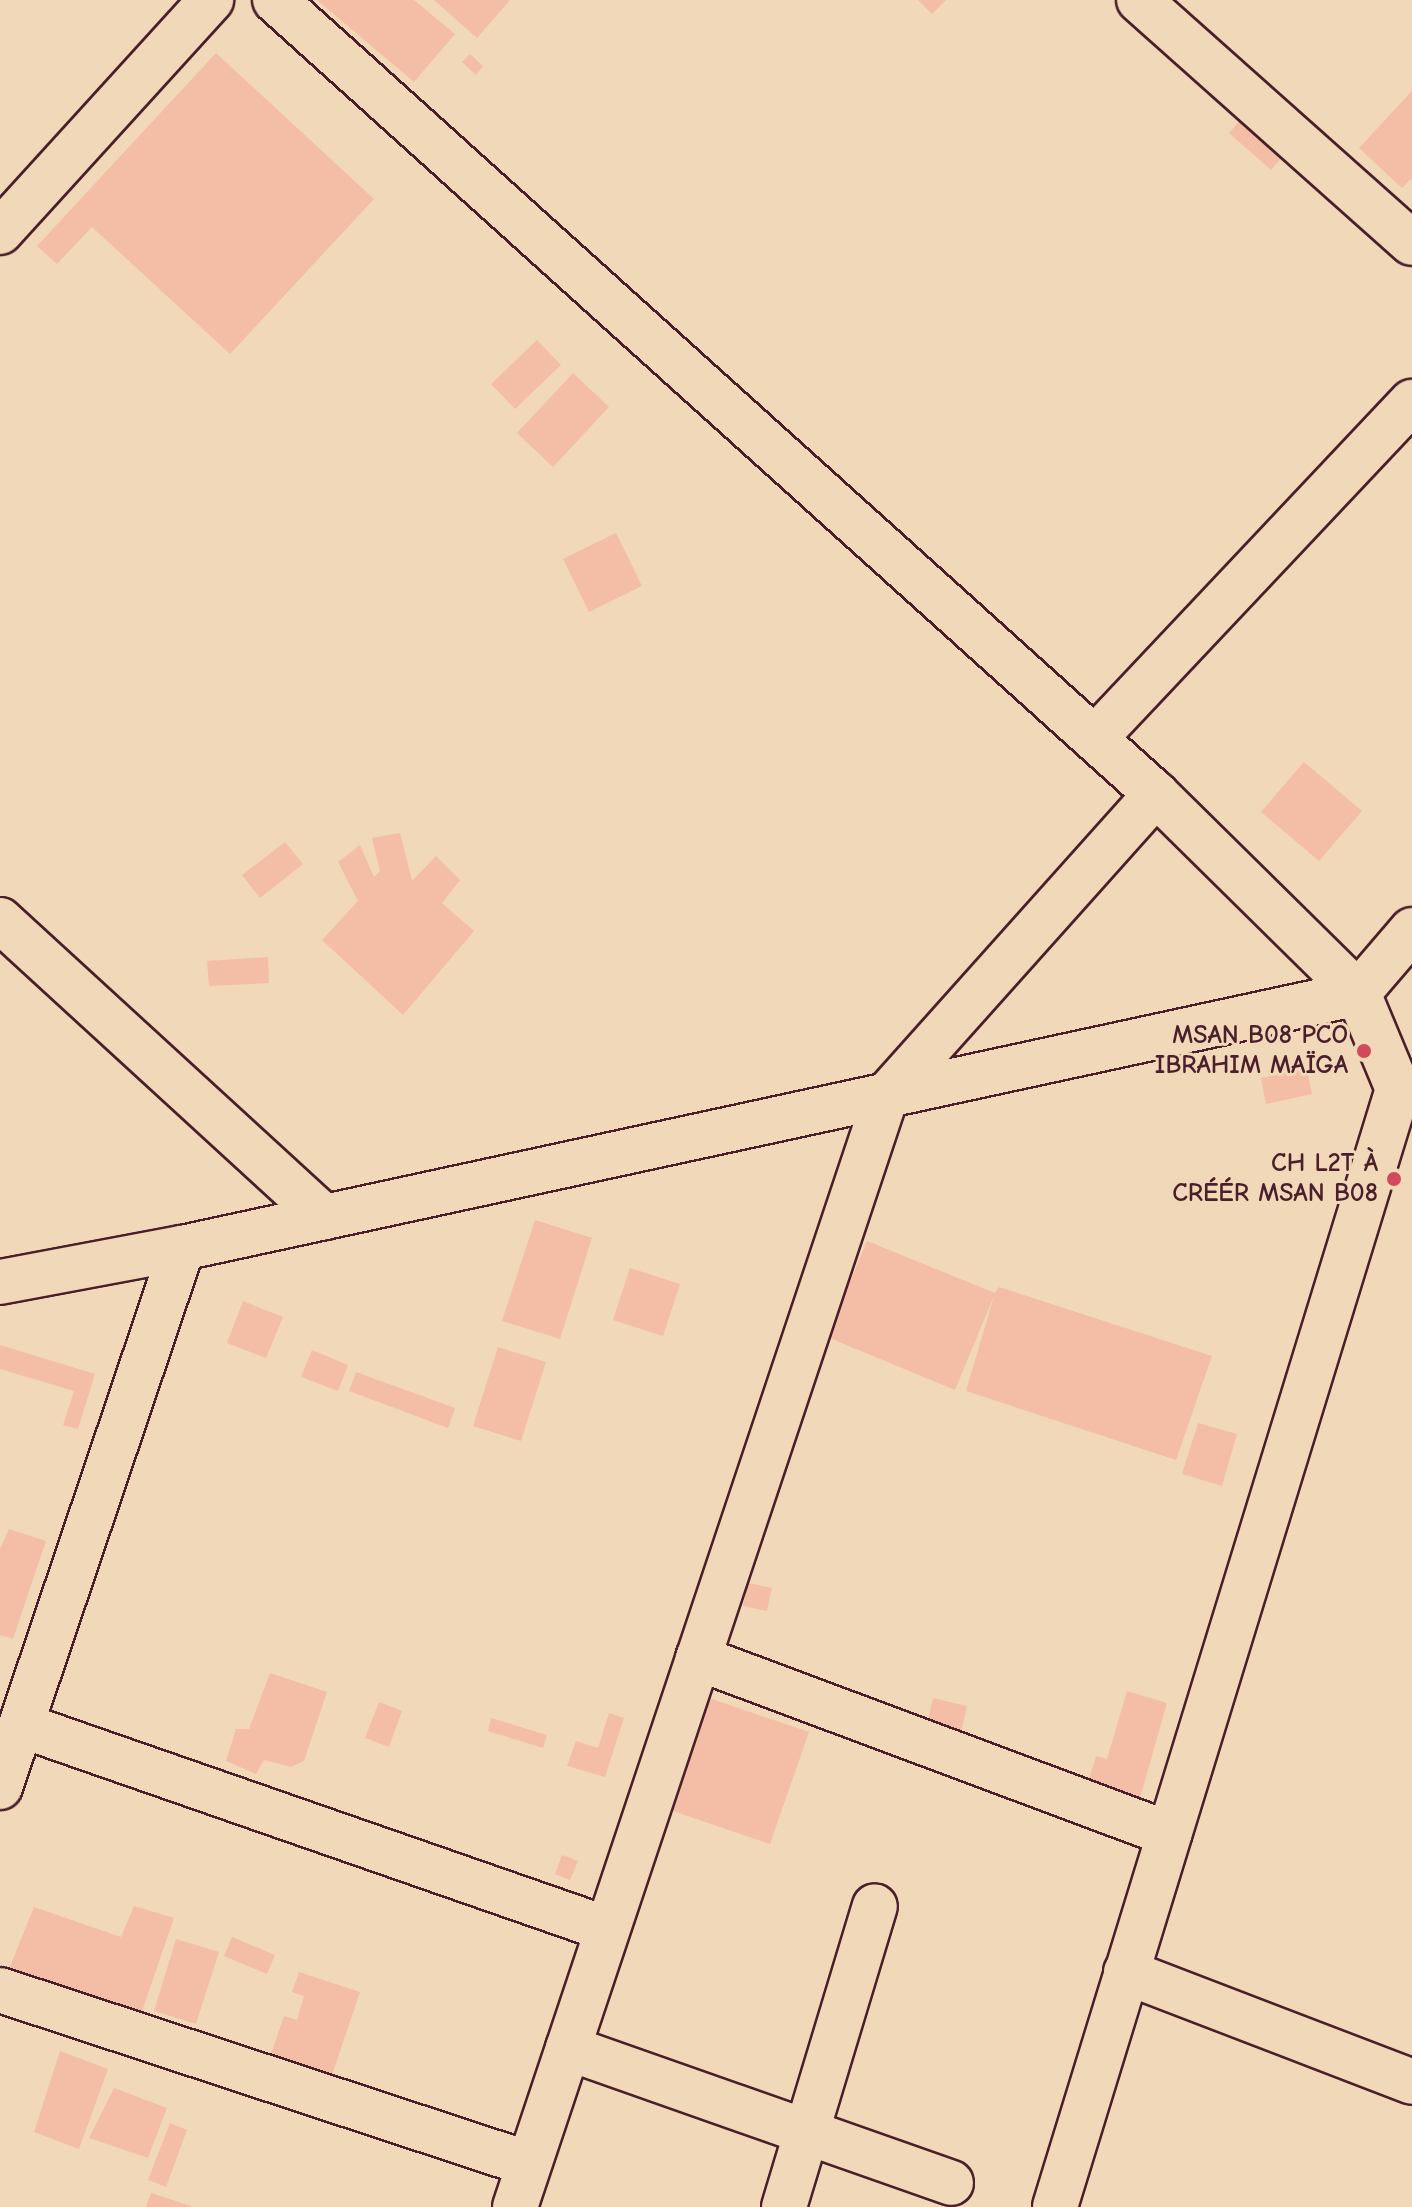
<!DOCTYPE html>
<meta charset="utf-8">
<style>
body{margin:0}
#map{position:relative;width:1412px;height:2207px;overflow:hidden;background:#f0d8b8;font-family:"Comic Neue",sans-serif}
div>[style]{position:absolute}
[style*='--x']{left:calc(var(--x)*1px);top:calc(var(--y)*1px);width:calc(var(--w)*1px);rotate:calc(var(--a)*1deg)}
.building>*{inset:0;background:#f4bea6}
.roads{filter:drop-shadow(2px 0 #4a1f2b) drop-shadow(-2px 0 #4a1f2b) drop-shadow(0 2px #4a1f2b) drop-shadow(0 -2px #4a1f2b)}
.minor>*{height:44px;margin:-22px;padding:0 22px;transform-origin:22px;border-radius:22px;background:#f0d8b8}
.dots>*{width:22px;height:22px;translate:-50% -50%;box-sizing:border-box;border:4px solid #f0d8b8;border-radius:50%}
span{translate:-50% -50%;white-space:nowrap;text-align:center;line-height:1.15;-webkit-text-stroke:6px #f0d8b8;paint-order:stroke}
.poi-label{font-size:26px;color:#4a1f2b;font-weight:700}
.right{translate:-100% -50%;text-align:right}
</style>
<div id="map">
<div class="building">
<div style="clip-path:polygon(317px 0,414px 0,455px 34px,414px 82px)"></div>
<div style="clip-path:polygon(434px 0,510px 0,477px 38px)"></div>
<div style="clip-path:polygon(918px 0,946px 0,932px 14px)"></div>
<div style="clip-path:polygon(216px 53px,374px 199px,230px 354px,92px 227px,57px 264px,37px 246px)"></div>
<div style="clip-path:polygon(470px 54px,483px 66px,476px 75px,462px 62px)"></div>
<div style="clip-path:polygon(1412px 91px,1412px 178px,1402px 188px,1359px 148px)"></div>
<div style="clip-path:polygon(1242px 118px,1284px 155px,1271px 170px,1229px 133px)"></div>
<div style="clip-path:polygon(537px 340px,561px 365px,515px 409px,491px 384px)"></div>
<div style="clip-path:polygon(573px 373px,609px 407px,553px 467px,517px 433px)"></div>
<div style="clip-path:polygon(616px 533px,642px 586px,589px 612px,563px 559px)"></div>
<div style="clip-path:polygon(1304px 762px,1362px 811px,1319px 861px,1261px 812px)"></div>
<div style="clip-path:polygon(400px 833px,412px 881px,436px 856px,460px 880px,442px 903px,474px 931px,403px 1015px,322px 940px,358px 901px,338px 862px,360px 845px,374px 877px,380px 871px,372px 838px)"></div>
<div style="clip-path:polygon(285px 842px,303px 864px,260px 898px,242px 875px)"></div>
<div style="clip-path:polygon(268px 957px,269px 983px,209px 986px,207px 961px)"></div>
<div style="clip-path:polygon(1307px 1069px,1312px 1094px,1266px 1104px,1261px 1078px)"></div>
<div style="clip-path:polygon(535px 1220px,592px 1238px,560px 1339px,502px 1321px)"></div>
<div style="clip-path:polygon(867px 1241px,995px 1293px,999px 1287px,1212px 1356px,1176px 1460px,966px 1391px,994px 1296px,955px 1390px,827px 1337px)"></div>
<div style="clip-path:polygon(630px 1268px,680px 1284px,663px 1336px,613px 1320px)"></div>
<div style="clip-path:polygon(243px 1301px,283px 1317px,266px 1358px,227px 1343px)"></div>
<div style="clip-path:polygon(0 1345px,95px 1374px,78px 1429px,63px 1425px,74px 1391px,0 1369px)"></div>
<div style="clip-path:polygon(498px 1347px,546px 1362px,521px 1441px,473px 1426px)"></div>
<div style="clip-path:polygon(312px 1350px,348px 1365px,338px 1391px,301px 1377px)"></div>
<div style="clip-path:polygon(356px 1372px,455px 1408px,448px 1428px,349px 1391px)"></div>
<div style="clip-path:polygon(1198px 1423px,1237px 1434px,1222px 1486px,1182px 1474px)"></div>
<div style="clip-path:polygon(9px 1529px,46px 1541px,13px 1639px,0 1635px,0 1549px)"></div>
<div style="clip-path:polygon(748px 1583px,772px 1588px,767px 1611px,743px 1606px)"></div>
<div style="clip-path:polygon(270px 1673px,327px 1692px,304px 1761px,291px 1767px,264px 1760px,256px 1774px,226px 1761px,236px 1729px,249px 1729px)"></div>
<div style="clip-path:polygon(1127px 1691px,1167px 1703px,1138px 1805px,1086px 1790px,1096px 1756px,1107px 1759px)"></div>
<div style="clip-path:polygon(706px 1697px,809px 1732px,770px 1844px,667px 1809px)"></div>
<div style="clip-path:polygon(933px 1698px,967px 1706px,960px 1736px,926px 1729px)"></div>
<div style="clip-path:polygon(379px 1702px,402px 1711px,389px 1747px,365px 1738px)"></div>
<div style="clip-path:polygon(609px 1713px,624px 1718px,605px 1777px,567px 1766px,576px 1741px,598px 1748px)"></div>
<div style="clip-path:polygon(491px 1718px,547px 1735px,543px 1748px,488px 1731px)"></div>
<div style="clip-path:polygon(562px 1855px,578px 1861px,570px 1880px,555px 1874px)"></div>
<div style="clip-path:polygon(134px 1906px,174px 1918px,139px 2020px,7px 1974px,34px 1907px,121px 1937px)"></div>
<div style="clip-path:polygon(232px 1937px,275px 1955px,267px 1974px,224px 1956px)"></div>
<div style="clip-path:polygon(176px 1939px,219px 1952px,196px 2024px,154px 2011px)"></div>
<div style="clip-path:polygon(299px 1972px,360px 1992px,329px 2084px,265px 2072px,284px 2016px,297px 2020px,304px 1996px,292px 1992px)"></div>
<div style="clip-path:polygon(60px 2051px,108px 2069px,79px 2149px,34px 2132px)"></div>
<div style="clip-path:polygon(114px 2088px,167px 2108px,148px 2158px,89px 2138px)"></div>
<div style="clip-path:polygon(170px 2123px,187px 2130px,166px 2187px,148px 2180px)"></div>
<div style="clip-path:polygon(151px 2193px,191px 2206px,191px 2207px,146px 2207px)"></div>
</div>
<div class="roads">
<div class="minor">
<div style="--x:275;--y:0;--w:1186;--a:42.03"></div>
<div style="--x:1156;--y:794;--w:284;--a:44.6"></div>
<div style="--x:1358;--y:993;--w:104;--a:67.4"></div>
<div style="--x:1398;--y:1089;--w:1169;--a:107.06"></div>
<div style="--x:1139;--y:0;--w:365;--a:41.7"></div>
<div style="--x:0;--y:232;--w:314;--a:-47.7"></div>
<div style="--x:1095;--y:738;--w:462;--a:-46.7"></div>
<div style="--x:0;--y:920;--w:440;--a:42.5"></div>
<div style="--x:0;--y:1282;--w:185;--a:-10.6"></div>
<div style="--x:182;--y:1248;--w:1203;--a:-12.23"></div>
<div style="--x:1358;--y:993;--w:83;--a:-49.4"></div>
<div style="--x:698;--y:1658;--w:503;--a:20.49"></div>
<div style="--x:21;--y:1725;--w:620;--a:19.19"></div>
<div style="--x:0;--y:1787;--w:569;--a:-71.34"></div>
<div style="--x:1126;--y:1972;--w:306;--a:21"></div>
<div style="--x:0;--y:1990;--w:557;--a:18.21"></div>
<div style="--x:568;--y:2048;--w:406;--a:19.4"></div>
<div style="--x:515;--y:2207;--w:1171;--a:-71.53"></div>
<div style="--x:886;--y:1096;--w:405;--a:-48.2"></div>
<div style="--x:784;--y:2207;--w:314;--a:-73.2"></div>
</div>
</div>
<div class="dots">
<div style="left:1364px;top:1051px;background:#d1495b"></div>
<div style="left:1394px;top:1179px;background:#d1495b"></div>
</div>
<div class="poi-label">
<span class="right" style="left:1348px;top:1051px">MSAN B08 PCO<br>IBRAHIM MAÏGA</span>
<span class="right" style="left:1378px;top:1179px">CH L2T À<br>CRÉÉR MSAN B08</span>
</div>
</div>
